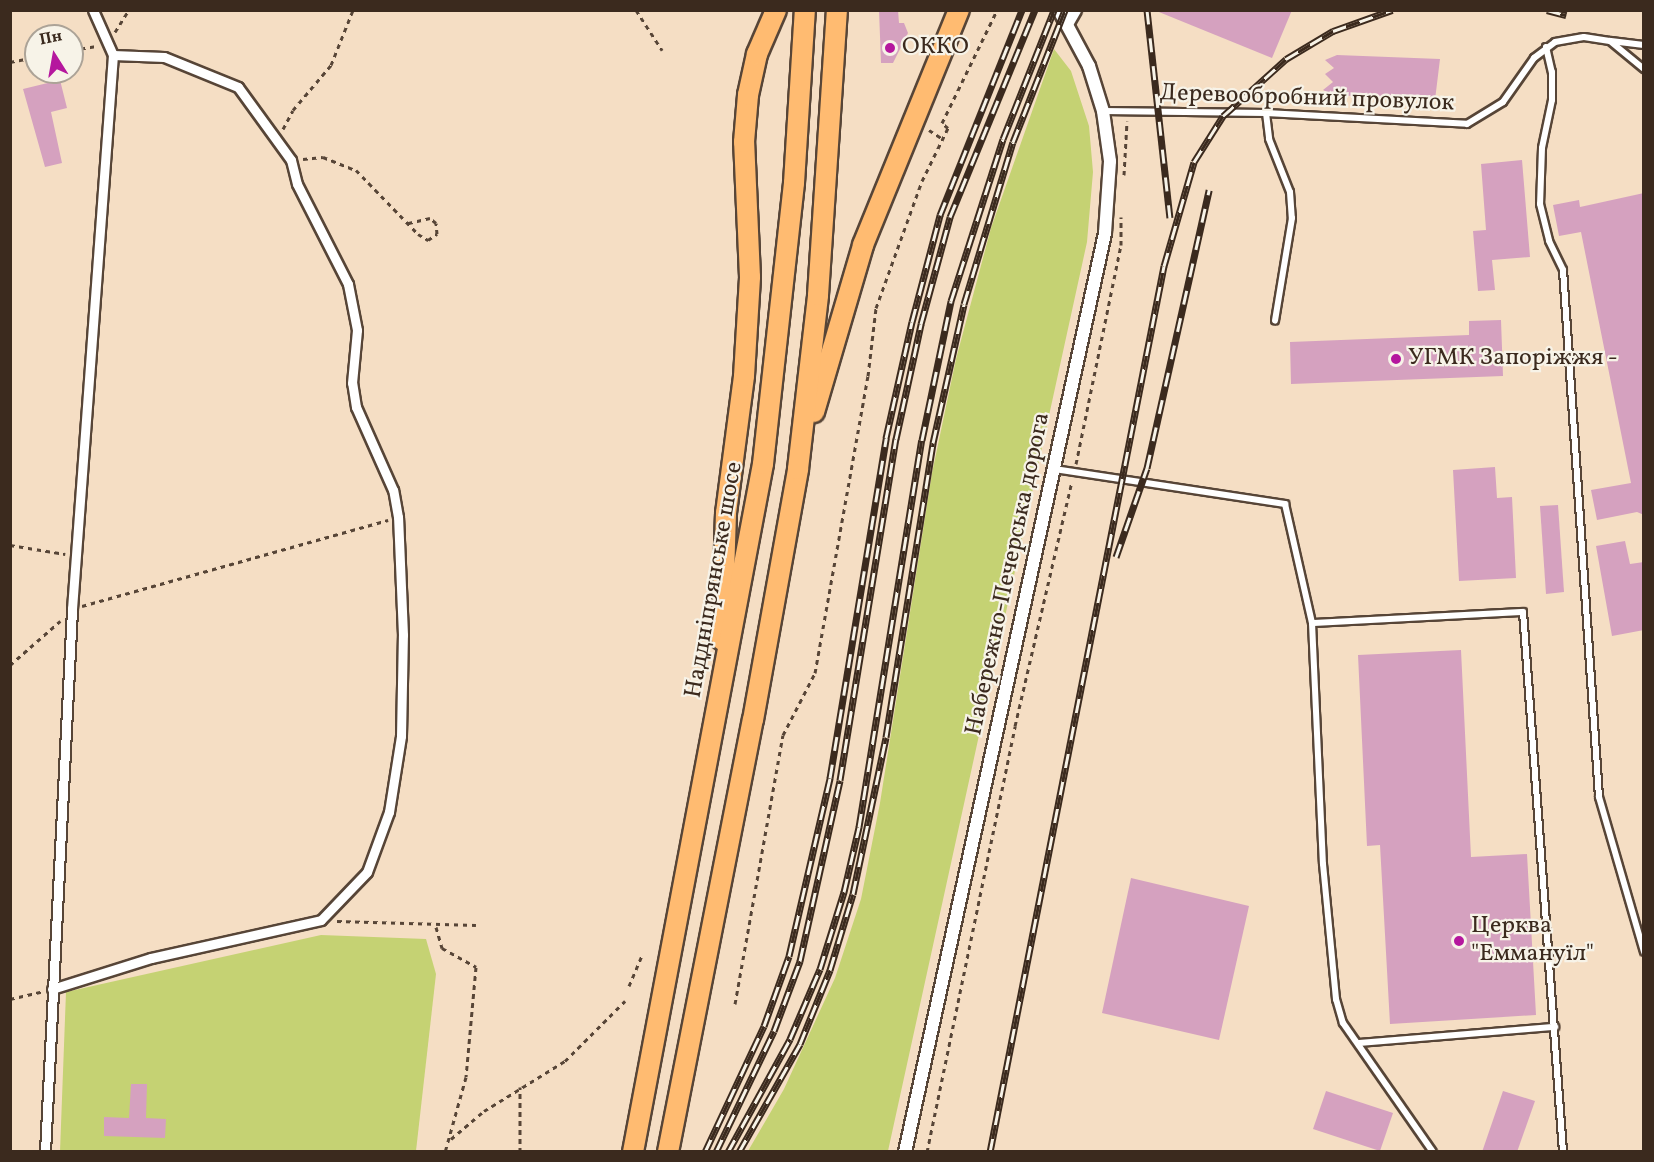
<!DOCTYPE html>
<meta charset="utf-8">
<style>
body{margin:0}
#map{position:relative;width:1654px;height:1162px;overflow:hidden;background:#f5dec4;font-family:Vollkorn,serif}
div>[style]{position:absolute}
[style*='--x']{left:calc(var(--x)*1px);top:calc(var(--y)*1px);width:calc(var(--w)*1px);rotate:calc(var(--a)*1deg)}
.green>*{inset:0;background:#c5d273}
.building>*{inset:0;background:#d5a1bf}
.path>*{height:3px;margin-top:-1.5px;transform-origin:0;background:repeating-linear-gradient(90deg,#574537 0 4.5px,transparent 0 9px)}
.roads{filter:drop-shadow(2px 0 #574537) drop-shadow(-2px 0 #574537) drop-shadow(0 2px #574537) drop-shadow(0 -2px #574537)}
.service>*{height:6px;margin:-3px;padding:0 3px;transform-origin:3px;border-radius:3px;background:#fff}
.pedestrian>*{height:9px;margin:-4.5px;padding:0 4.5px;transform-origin:4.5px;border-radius:4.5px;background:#fff}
.minor>*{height:12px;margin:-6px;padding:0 6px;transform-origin:6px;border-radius:6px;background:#fff}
.primary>*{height:20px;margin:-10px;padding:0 10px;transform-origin:10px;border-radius:10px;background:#ffbb71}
.rail>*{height:7px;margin-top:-3.5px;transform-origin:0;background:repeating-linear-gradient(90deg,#f7f3e8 0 14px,#3b2a1e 0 28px);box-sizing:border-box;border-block:2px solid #3b2a1e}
.dots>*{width:16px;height:16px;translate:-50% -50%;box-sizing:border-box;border:3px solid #f7f3e8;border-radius:50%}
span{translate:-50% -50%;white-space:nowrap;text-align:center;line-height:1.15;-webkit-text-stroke:4.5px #f7f3e8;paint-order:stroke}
.poi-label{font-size:24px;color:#3b2a1e}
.left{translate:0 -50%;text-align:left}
.street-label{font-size:24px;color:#3b2a1e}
.frame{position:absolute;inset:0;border:12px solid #3b2a1e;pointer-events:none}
.north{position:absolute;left:24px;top:24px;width:60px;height:60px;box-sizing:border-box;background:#f7f3e8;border:2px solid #aca397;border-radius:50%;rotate:349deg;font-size:16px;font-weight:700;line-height:24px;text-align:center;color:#3b2a1e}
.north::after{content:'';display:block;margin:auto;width:21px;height:27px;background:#b5179e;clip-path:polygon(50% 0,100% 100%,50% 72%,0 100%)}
</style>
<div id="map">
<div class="green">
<div style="clip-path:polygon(1054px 49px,1071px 71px,1089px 126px,1093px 172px,1087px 242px,888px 1151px,748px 1151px,784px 1089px,835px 978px,861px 899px,880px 803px,932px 473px,956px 359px,991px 228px)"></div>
<div style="clip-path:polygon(321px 935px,426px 939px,436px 974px,416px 1151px,60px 1152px,66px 992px)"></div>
</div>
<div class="building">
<div style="clip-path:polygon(879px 10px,898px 10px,899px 23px,904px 23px,908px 33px,893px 63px,881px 63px)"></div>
<div style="clip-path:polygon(1154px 10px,1292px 10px,1272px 58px)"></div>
<div style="clip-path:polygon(1337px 55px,1440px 59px,1435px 100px,1333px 95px,1323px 90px,1333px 82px,1325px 74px,1334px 68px,1325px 60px)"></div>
<div style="clip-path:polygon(60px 80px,67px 108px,51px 112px,62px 163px,45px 167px,23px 89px)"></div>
<div style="clip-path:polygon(1522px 160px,1530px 257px,1492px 260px,1495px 290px,1478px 291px,1473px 231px,1486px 230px,1481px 164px)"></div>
<div style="clip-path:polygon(1644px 193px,1644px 515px,1637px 512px,1597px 520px,1591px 490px,1631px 483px,1581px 232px,1559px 236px,1553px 205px,1579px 200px,1580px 207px)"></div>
<div style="clip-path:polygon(1501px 320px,1503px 376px,1291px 384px,1290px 342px,1469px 335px,1469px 321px)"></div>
<div style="clip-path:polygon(1495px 467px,1497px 498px,1512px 497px,1516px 578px,1459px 581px,1453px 470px)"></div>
<div style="clip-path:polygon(1558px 505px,1564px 592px,1546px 594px,1540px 506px)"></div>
<div style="clip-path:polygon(1625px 541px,1630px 564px,1644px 562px,1644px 630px,1612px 636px,1596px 546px)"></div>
<div style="clip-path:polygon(1461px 650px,1471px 857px,1527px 854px,1536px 1015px,1390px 1024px,1380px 845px,1367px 846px,1358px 655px)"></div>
<div style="clip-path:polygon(1131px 878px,1249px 906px,1219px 1040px,1102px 1013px)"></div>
<div style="clip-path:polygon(131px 1084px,147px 1084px,146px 1118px,166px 1119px,165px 1138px,104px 1136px,104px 1117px,129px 1118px)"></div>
<div style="clip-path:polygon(1326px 1091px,1393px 1113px,1380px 1151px,1313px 1129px)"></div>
<div style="clip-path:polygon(1503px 1091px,1535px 1101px,1517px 1152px,1482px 1152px)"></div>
</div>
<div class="path">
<div style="--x:636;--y:10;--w:48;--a:57"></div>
<div style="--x:115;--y:32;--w:26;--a:-58"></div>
<div style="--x:72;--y:50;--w:25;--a:-9"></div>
<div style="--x:10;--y:62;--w:26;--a:-11"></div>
<div style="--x:283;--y:129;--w:21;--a:-62"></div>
<div style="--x:293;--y:110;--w:59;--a:-49.8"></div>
<div style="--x:331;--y:65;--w:59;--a:-68.2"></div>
<div style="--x:929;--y:130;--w:17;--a:33"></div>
<div style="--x:303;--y:159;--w:20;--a:-6"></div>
<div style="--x:323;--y:157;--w:35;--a:22"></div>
<div style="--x:356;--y:170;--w:89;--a:45.9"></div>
<div style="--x:418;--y:234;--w:12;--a:31"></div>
<div style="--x:428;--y:240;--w:11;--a:-34"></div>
<div style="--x:437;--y:234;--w:11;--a:-95"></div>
<div style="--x:436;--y:223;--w:8;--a:-140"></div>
<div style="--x:430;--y:218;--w:23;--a:167"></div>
<div style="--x:1124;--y:175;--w:54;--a:-86.8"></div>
<div style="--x:1076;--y:464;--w:224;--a:-78.4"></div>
<div style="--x:1121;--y:245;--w:28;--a:-90"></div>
<div style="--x:10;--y:545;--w:56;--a:9.3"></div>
<div style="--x:82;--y:606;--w:318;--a:-15.7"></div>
<div style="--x:10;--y:665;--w:67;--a:-41.3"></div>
<div style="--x:337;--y:921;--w:139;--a:1.6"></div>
<div style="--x:436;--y:927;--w:22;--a:74"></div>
<div style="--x:442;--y:948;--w:39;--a:29"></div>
<div style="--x:476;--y:967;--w:110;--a:95.2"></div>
<div style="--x:466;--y:1077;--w:78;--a:105.6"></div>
<div style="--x:629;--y:986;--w:34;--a:-67"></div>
<div style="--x:10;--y:999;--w:32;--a:-13"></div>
<div style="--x:735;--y:1004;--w:273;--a:-79.9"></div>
<div style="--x:783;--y:735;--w:70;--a:-62.7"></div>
<div style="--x:815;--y:673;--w:302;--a:-79.9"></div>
<div style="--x:868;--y:376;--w:68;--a:-83.3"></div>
<div style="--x:876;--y:308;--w:135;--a:-70.1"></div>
<div style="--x:922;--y:181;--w:59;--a:-63.9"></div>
<div style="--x:948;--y:128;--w:8;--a:-140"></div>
<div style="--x:942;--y:123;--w:126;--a:-64"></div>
<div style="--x:451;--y:1139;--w:43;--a:-40.3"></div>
<div style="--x:484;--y:1111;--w:95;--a:-31.7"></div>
<div style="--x:565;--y:1061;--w:85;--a:-45"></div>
<div style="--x:520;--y:1152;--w:65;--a:-90"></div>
<div style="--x:927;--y:1152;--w:435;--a:-78.3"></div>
<div style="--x:1015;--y:726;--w:251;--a:-76.9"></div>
</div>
<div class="roads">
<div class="service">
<div style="--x:1611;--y:41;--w:33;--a:7"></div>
<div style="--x:1546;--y:47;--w:26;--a:77"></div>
<div style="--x:1552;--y:72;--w:28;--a:90"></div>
<div style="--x:1552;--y:100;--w:49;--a:101.8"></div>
<div style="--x:1542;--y:148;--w:56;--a:92"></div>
<div style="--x:1540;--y:204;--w:38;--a:76"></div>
<div style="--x:1549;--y:241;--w:32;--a:64"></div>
<div style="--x:1563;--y:270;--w:528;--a:86.09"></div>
<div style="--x:1599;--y:797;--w:161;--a:73.8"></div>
<div style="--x:1103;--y:111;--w:163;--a:0.7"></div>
<div style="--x:1266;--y:113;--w:201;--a:3.1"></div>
<div style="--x:1467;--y:124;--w:42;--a:-31.4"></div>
<div style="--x:1503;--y:102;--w:54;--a:-54.8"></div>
<div style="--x:1534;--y:58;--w:26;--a:-37"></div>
<div style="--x:1555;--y:42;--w:29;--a:-10"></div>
<div style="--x:1584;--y:37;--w:26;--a:9"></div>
<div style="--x:1610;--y:41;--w:44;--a:39.5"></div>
<div style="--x:1266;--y:113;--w:26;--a:83"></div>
<div style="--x:1269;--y:139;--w:57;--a:68.4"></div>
<div style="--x:1290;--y:192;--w:26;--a:86"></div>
<div style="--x:1292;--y:218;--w:104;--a:99.4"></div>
<div style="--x:1054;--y:469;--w:234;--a:8.6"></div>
<div style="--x:1285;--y:504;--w:122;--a:77.2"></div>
<div style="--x:1312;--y:623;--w:241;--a:87.4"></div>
<div style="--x:1323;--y:864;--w:136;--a:84.5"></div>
<div style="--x:1336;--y:999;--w:25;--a:74"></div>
<div style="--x:1343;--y:1023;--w:157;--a:55.1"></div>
<div style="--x:1312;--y:623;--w:211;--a:-3"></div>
<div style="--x:1523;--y:612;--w:541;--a:85.76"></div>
<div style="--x:1359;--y:1043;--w:197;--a:-4.7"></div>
</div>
<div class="pedestrian">
<div style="--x:52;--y:989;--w:104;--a:-17.4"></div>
<div style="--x:151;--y:958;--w:174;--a:-12.6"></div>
<div style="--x:321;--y:920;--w:66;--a:-46.2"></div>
<div style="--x:367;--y:872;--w:64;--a:-69.9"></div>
<div style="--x:389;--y:812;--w:77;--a:-81"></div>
<div style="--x:401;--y:736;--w:101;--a:-88.9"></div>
<div style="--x:403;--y:635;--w:118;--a:-92.4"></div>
<div style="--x:398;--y:517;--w:27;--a:-100"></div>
<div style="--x:393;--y:490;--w:91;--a:-114"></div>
<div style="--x:356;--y:407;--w:24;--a:-99"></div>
<div style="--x:352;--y:383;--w:53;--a:-84.6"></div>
<div style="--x:357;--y:330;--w:47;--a:-101.1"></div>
<div style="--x:348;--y:284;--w:112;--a:-117"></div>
<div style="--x:297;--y:184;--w:25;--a:-104"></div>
<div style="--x:291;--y:160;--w:90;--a:-126"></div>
<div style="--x:238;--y:87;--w:80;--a:-157.9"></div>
<div style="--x:164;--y:57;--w:51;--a:-177.8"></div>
<div style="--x:45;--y:1152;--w:544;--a:-87.15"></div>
<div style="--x:72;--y:609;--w:556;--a:-85.77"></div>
<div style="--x:113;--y:55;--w:49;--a:-114"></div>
</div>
<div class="minor">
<div style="--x:1067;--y:24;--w:16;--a:-60"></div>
<div style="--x:905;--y:1152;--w:941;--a:-77.72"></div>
<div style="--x:1105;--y:233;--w:72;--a:-86"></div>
<div style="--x:1110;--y:161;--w:50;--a:-98"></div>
<div style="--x:1103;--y:111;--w:47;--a:-107.3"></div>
<div style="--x:1089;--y:66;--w:64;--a:-118.2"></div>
</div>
<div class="primary">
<div style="--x:814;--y:412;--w:174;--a:-73.6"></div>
<div style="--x:863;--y:245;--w:254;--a:-67.8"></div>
<div style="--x:722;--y:640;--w:127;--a:-88.2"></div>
<div style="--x:726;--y:513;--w:138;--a:-82.5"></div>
<div style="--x:744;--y:376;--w:99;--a:-86.5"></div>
<div style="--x:750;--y:277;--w:135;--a:-92.5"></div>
<div style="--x:744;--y:142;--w:47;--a:-85.1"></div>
<div style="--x:748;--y:95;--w:42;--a:-77.6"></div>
<div style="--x:757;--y:54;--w:48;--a:-66.6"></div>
<div style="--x:633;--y:1152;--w:700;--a:-79.3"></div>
<div style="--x:763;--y:464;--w:283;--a:-83.7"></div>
<div style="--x:794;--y:183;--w:173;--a:-86.4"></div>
<div style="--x:668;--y:1152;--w:440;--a:-78.9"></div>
<div style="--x:753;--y:720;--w:255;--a:-79.8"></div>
<div style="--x:798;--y:469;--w:175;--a:-83.4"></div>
<div style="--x:818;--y:295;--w:286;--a:-86.2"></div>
</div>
</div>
<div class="rail">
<div style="--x:1147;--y:10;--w:209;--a:83.7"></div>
<div style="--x:1547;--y:10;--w:20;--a:15"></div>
<div style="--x:1116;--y:557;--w:94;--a:-70.8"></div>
<div style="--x:1147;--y:468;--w:285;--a:-77.4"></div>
<div style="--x:705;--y:1152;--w:139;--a:-64.9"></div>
<div style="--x:764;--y:1026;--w:74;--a:-70.3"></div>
<div style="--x:789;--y:956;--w:183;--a:-77"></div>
<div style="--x:830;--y:778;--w:345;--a:-80.6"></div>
<div style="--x:886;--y:438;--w:119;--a:-77.4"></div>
<div style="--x:912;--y:322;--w:111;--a:-75.3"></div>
<div style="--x:940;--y:215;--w:221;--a:-68.2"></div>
<div style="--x:716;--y:1152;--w:134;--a:-64.4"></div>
<div style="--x:774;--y:1031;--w:75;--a:-69.6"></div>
<div style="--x:800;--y:961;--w:185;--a:-77.5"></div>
<div style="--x:840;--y:780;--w:346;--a:-80.7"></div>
<div style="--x:896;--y:439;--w:118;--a:-77.7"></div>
<div style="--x:921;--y:324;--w:111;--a:-74.8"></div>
<div style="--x:950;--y:217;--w:224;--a:-67.7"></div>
<div style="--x:728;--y:1152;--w:129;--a:-61.2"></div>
<div style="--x:790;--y:1039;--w:76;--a:-66.8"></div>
<div style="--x:820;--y:969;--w:81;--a:-72.7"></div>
<div style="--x:844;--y:892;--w:67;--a:-77"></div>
<div style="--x:859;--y:827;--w:392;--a:-80.8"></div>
<div style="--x:922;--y:440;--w:142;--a:-78.2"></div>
<div style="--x:951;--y:301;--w:170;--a:-72.2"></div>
<div style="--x:1003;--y:139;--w:139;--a:-68.4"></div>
<div style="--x:739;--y:1152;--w:124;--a:-60.5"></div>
<div style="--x:800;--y:1044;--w:80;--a:-67.9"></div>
<div style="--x:830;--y:970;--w:79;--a:-73.2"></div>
<div style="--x:853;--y:894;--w:160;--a:-78.1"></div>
<div style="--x:886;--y:737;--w:298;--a:-80.9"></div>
<div style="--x:933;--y:443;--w:142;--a:-77.4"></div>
<div style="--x:964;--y:304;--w:169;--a:-73.2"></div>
<div style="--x:1013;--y:142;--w:142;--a:-68.5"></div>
<div style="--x:990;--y:1152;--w:903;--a:-78.89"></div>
<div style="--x:1164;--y:266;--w:108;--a:-73.9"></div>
<div style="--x:1194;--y:162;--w:54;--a:-57.8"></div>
<div style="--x:1223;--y:116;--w:85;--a:-42.1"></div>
<div style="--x:1286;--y:59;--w:55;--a:-30.8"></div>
<div style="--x:1333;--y:31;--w:63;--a:-19.6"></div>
</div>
<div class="dots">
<div style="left:890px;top:48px;background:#b5179e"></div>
<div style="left:1396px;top:359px;background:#b5179e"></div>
<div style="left:1459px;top:941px;background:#b5179e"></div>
</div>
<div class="poi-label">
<span class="left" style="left:902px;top:48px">ОККО</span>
<span class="left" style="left:1408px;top:359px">УГМК Запоріжжя -</span>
<span class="left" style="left:1471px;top:941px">Церква<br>"Еммануїл"</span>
</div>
<div class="street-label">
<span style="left:1307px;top:99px;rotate:2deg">Деревообробний провулок</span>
<span style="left:1009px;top:574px;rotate:-78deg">Набережно-Печерська дорога</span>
<span style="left:715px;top:580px;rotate:-80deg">Наддніпрянське шосе</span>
</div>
<div class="frame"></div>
<div class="north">Пн</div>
</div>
